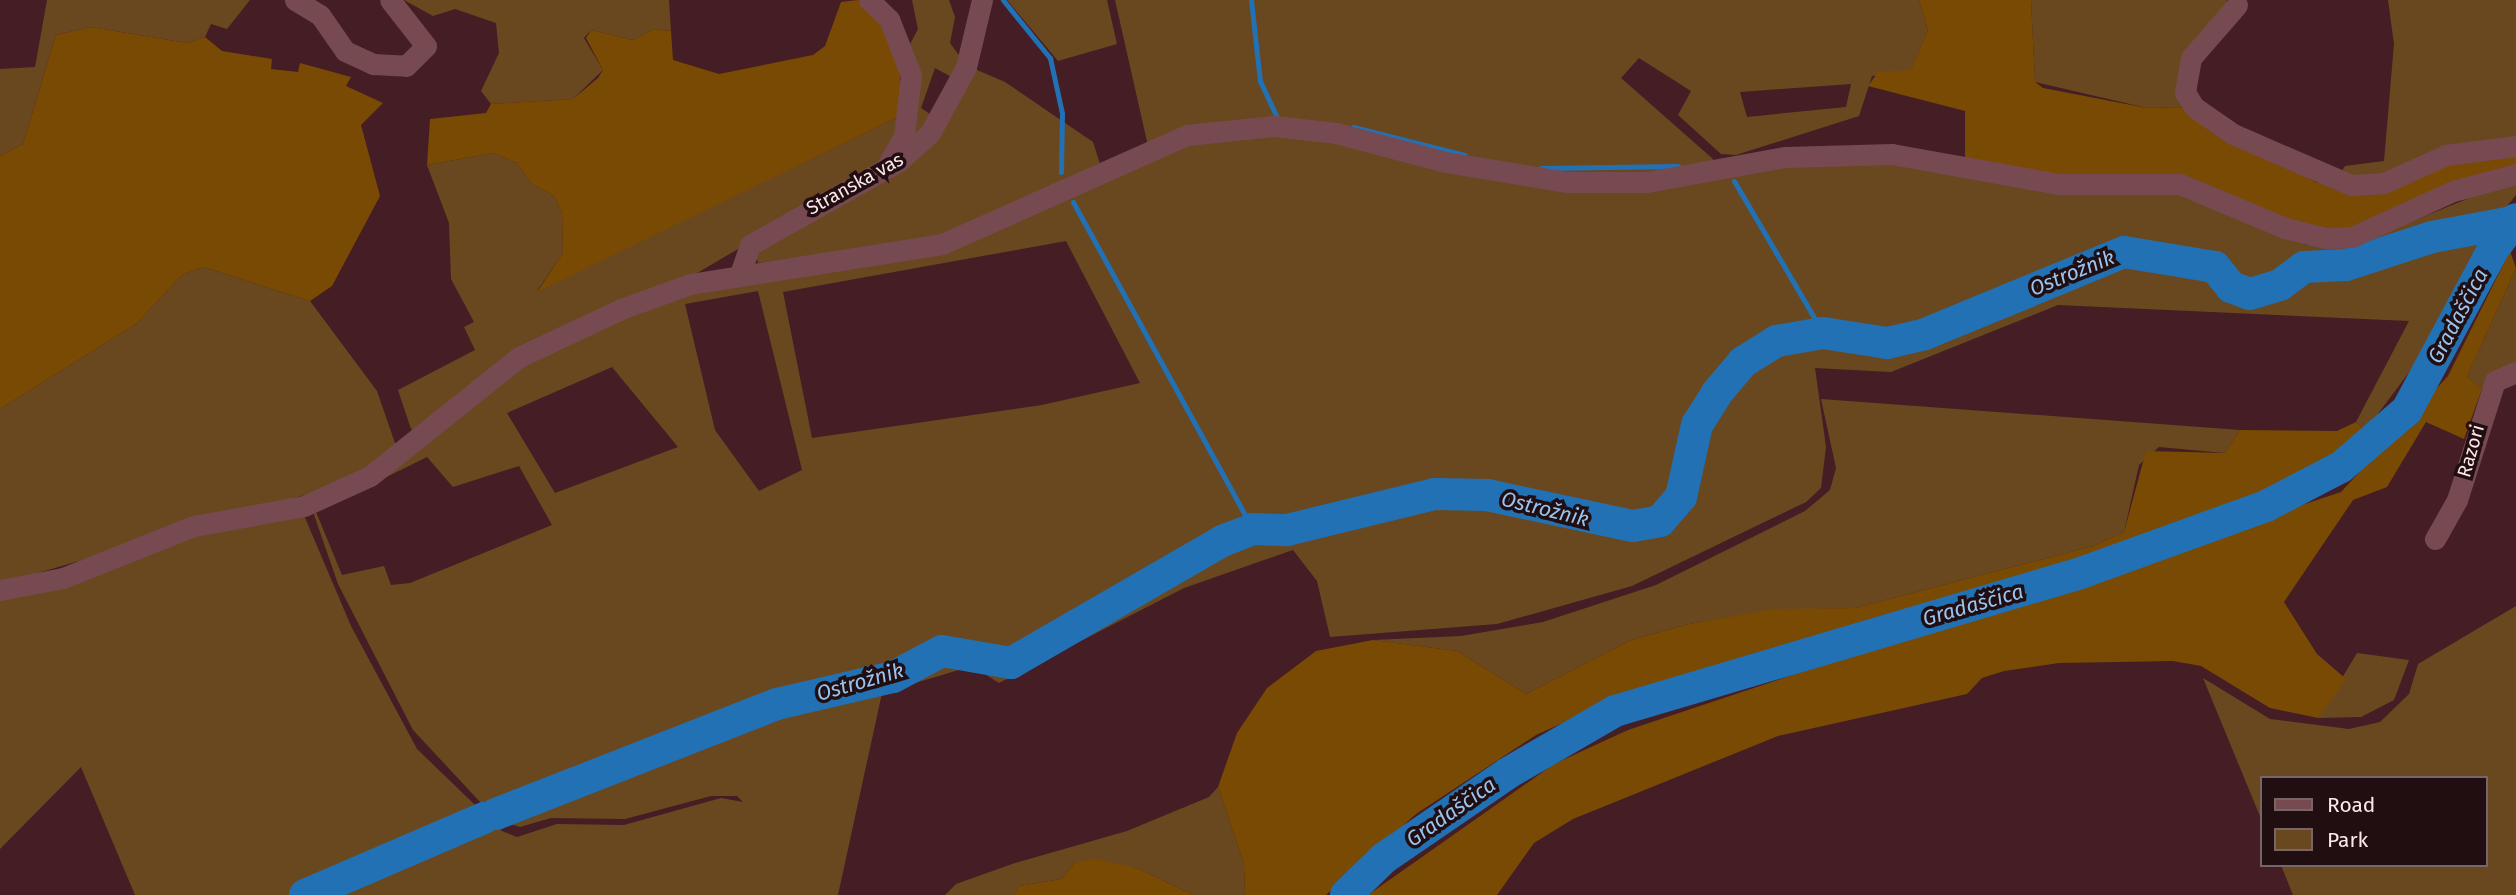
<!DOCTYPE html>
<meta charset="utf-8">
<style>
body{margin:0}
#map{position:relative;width:2516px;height:895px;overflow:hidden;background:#451d25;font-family:"Fira Sans",sans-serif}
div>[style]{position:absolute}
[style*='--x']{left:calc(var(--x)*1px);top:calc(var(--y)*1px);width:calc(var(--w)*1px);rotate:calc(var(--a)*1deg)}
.green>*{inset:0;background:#6a481f}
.forest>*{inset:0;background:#794a03}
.stream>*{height:5px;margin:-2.5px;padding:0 2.5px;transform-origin:2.5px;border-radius:2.5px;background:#2271b5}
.river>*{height:32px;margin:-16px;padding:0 16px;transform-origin:16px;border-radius:16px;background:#2271b5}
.minor>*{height:21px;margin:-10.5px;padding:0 10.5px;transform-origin:10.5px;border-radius:10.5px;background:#774a52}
span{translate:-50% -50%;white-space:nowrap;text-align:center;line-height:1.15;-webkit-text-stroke:7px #200e11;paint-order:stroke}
.street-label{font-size:19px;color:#fde7ea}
.water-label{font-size:21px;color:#99c4f0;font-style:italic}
.legend{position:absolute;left:2260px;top:776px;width:228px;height:91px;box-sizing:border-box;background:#200e11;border:2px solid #786568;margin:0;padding:9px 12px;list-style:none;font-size:21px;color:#fde7ea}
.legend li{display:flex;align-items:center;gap:14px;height:35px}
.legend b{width:35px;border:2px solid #786568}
</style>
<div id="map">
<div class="green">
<div style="clip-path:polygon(47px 0,250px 0,227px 29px,211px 24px,205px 37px,187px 43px,91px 27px,56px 35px,23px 144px,0 156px,0 69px,35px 67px)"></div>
<div style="clip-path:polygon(404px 0,669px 0,671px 31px,654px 29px,633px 40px,591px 30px,584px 38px,603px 70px,573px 99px,491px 104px,481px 91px,499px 53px,496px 23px,455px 9px,433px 16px)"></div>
<div style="clip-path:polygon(912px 0,949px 0,955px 17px,950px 43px,964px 62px,957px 80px,935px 68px,921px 108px,936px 118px,912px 146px,908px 48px,918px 29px)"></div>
<div style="clip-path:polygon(1007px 0,1107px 0,1117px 44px,1058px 61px)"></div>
<div style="clip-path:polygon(evenodd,1115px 0,1919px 0,1928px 30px,1911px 71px,1872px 76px,1859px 116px,1736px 155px,1721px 154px,1678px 115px,1691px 91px,1639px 58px,1621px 78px,1713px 159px,1711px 166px,1670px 174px,1530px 172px,1328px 128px,1148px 146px,1115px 0,1851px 84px,1846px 107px,1747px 117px,1740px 92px,1851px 84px)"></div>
<div style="clip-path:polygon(2031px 0,2227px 0,2227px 7px,2197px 42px,2189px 107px,2147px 108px,2035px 82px)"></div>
<div style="clip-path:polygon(2388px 0,2516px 0,2516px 141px,2388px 177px,2338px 177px,2345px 166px,2384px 161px,2394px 44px)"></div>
<div style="clip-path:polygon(970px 67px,1005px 82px,1093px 142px,1101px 167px,962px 234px,758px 263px,755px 252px,912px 161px)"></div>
<div style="clip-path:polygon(902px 115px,883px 164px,692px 276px,582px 319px,418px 433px,411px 429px,398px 390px,475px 350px,464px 327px,474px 322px,451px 279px,449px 223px,427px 165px,493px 153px,517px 163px,531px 183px,554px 196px,562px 214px,563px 253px,537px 291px)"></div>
<div style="clip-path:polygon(evenodd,1230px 134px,1323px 139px,1571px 189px,1803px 164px,1898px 165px,2169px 188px,2307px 245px,2354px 245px,2516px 179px,2516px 195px,2495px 221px,2437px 335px,2365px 431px,2356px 422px,2409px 321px,2058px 305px,1891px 372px,1815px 368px,1826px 447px,1821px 488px,1806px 502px,1632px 586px,1497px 624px,1330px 637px,1317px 581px,1293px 550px,1184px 588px,999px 683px,972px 666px,882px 693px,838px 895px,135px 895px,81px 767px,0 849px,0 596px,167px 542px,303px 513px,351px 626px,417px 749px,502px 831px,517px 837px,557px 824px,624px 825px,721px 798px,743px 802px,737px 796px,711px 796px,625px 819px,551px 818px,520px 827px,496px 819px,413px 730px,338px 584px,312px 509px,529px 356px,692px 291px,888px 263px,1175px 144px,1230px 134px,1066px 241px,1140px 383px,1042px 405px,812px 438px,783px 292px,1066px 241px,1230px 134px,758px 291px,802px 470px,759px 491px,715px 430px,685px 304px,758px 291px,1230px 134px,612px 367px,678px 447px,555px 493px,507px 413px,612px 367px,1230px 134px,427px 457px,453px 487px,519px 466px,552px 525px,410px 583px,391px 585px,384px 566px,342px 575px,316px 512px,427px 457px)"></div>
<div style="clip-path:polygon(203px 267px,310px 301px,377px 391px,397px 449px,339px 485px,0 584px,0 409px,136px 324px,182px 275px)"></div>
<div style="clip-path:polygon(2516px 268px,2516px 366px,2482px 389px,2467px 377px)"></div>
<div style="clip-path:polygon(1821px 399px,2240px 430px,2225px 453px,2159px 447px,2139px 465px,2124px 532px,2093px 546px,1855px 608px,1774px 610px,1689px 624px,1631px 640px,1526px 694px,1457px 651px,1373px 640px,1461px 636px,1543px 622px,1656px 585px,1805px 511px,1830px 490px,1836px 468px)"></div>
<div style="clip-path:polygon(2516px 606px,2516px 895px,2293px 895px,2281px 865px,2486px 865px,2486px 778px,2262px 778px,2262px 821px,2203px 678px,2270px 719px,2349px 729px,2380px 722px,2409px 694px,2418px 664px)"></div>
<div style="clip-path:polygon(2357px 653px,2409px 660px,2394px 700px,2361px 717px,2318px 718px)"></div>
<div style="clip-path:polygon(1218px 787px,1244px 864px,1245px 895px,1193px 895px,1137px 868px,1076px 862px,1061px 879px,1019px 886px,1015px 895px,945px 895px,956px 884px,1015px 863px,1127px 831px,1209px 797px)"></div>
</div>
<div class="forest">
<div style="clip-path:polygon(858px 0,882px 17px,899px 53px,902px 115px,537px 292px,563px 253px,562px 214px,554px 196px,531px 183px,517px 163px,493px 153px,427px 165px,430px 119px,486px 113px,491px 104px,573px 99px,598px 78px,603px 70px,586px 38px,591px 30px,633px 40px,654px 29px,671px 31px,673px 60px,719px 74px,813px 55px,825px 46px,841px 2px)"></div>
<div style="clip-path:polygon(1919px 0,2031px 0,2035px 82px,2043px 88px,2147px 108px,2189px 107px,2230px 137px,2316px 182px,2358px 193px,2449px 160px,2516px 150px,2516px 170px,2351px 230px,2311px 231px,2217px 189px,1965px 166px,1965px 111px,1868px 86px,1878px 72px,1911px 70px,1928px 30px)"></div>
<div style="clip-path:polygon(91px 27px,187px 43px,205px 37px,222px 51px,272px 59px,271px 69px,298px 72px,300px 63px,351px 77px,346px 86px,383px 103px,361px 125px,380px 196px,332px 286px,310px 301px,203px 267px,182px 275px,136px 324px,0 409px,0 156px,23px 144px,56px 35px)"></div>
<div style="clip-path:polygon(2510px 251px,2516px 268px,2467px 377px,2482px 389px,2464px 439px,2426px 422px,2387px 487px,2353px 500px,2284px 602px,2317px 654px,2346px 679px,2318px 718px,2270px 708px,2201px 666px,2173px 661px,2059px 663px,2004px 671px,1982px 678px,1967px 694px,1778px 736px,1573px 819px,1534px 843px,1497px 895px,1368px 895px,1554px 764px,1628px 730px,2341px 492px,2448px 376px)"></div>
<div style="clip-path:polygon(2356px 422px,2365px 431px,2337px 456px,2243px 502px,2072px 569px,1880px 616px,1614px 700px,1536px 735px,1416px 814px,1326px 895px,1245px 895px,1244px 864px,1218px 787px,1237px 733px,1267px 688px,1316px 651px,1373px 640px,1457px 651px,1526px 694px,1631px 640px,1689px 624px,1774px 609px,1855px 608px,2093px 546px,2124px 532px,2146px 451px,2225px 453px,2240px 430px,2337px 431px)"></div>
<div style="clip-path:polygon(1096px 859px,1137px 868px,1193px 895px,1015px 895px,1019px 886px,1061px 879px,1076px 862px)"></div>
</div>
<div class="stream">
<div style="--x:1003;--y:0;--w:75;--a:51"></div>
<div style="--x:1050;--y:58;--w:56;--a:77.7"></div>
<div style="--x:1062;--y:113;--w:59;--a:91"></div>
<div style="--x:1251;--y:0;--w:81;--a:83.7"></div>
<div style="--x:1260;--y:81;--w:40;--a:65"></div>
<div style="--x:1353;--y:127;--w:115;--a:14"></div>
<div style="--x:1541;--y:168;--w:137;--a:-0.8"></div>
<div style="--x:1734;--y:181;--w:176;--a:59.6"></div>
<div style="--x:1073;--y:202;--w:373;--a:61.2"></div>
</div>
<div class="river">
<div style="--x:496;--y:814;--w:302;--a:-21.4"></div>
<div style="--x:777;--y:704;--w:119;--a:-13.1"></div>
<div style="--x:893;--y:677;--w:55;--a:-28"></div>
<div style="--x:942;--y:651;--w:70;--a:9.9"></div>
<div style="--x:1011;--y:663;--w:244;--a:-30"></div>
<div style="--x:1222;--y:541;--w:33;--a:-21"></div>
<div style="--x:1253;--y:529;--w:34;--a:2"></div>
<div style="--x:1287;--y:530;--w:152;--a:-13.7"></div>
<div style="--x:1435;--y:494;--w:52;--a:1.1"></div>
<div style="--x:1487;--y:495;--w:149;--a:12"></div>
<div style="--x:1633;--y:526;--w:27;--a:-10"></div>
<div style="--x:1660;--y:521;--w:32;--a:-49"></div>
<div style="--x:1681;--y:497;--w:74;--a:-77.5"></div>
<div style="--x:1697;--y:425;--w:36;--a:-58"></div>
<div style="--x:1716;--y:394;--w:42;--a:-49.8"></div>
<div style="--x:1743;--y:362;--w:40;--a:-32"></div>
<div style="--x:1777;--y:341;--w:47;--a:-9.9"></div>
<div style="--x:1823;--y:333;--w:65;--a:8.9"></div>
<div style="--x:1887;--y:343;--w:39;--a:-13"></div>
<div style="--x:1925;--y:334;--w:215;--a:-22.4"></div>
<div style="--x:2124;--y:252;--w:92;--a:9.4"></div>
<div style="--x:2215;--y:267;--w:26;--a:51"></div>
<div style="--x:2231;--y:287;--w:20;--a:20"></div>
<div style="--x:2250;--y:294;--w:31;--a:-17"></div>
<div style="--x:2280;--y:285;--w:30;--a:-37"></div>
<div style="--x:2304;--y:267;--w:42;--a:-2.7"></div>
<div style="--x:2346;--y:265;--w:90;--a:-18"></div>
<div style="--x:2432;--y:237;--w:82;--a:-10.5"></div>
<div style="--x:305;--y:895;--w:195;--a:-23.3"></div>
<div style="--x:1346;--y:895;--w:53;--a:-44.2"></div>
<div style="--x:1384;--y:858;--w:150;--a:-34.4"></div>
<div style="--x:1508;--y:773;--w:124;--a:-30.1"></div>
<div style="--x:1615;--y:711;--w:483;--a:-16.5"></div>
<div style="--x:2078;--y:574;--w:200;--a:-19.9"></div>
<div style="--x:2266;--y:506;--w:85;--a:-27.5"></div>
<div style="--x:2341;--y:467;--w:87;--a:-40.8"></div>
<div style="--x:2407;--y:410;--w:184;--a:-61.8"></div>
<div style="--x:2494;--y:248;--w:36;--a:-53"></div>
</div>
<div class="minor">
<div style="--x:295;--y:0;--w:29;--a:31"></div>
<div style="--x:320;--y:15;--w:44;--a:55.2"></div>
<div style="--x:345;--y:51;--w:31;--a:25"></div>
<div style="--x:373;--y:64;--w:33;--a:3"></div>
<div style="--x:406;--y:66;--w:28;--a:-45"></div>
<div style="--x:426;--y:46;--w:58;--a:-128"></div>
<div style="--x:869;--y:0;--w:28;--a:44"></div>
<div style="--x:889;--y:19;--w:60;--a:68.6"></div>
<div style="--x:911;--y:75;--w:61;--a:96.5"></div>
<div style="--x:904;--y:136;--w:34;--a:120"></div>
<div style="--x:2237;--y:5;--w:70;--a:131"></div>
<div style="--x:2191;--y:58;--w:35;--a:100"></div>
<div style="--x:2185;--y:92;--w:17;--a:59"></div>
<div style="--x:2194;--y:107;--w:47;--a:34.7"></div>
<div style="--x:2233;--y:134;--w:129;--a:23.4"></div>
<div style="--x:2351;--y:185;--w:33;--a:-3"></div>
<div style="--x:2384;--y:183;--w:68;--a:-24.3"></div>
<div style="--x:2446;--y:155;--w:71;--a:-7.3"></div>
<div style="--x:740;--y:274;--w:31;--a:-71"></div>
<div style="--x:750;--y:245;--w:171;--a:-29.4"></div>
<div style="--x:899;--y:161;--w:42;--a:-42.1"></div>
<div style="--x:930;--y:133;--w:75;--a:-61.4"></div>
<div style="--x:966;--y:67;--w:69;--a:-76.6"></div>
<div style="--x:2435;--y:539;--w:45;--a:-60.6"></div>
<div style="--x:2457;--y:500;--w:125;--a:-72.3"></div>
<div style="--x:2495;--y:381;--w:23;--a:-23"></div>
<div style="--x:0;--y:590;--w:64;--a:-10.8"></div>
<div style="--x:63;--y:578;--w:141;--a:-21.7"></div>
<div style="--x:194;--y:526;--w:112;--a:-10.3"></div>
<div style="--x:304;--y:506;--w:72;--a:-24.4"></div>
<div style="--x:370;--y:476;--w:191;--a:-38.6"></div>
<div style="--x:519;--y:357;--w:113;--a:-25.2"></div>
<div style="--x:621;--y:309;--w:73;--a:-19.9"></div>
<div style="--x:690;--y:284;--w:255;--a:-9"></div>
<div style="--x:942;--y:244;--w:268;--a:-24"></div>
<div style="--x:1187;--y:135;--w:87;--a:-5.9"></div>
<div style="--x:1274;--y:126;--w:62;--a:6.4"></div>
<div style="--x:1336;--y:133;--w:114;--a:14.8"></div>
<div style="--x:1446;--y:162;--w:123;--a:9.4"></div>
<div style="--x:1567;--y:182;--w:80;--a:0"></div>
<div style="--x:1647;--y:182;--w:140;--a:-10.3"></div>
<div style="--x:1785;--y:157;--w:107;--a:-1.6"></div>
<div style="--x:1892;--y:154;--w:169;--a:10.2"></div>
<div style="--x:2058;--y:184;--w:122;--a:0"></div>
<div style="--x:2180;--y:184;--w:114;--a:22.7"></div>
<div style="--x:2285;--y:228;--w:42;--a:13.7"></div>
<div style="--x:2326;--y:238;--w:26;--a:-2"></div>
<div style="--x:2352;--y:237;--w:111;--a:-24.5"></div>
<div style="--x:2453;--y:191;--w:65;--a:-15.1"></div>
</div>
<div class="street-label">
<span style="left:855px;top:184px;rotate:-29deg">Stranska vas</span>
<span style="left:2471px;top:451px;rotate:-74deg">Razori</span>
</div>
<div class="water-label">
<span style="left:2072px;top:273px;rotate:-22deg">Ostrožnik</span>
<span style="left:2458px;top:316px;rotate:-62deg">Gradaščica</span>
<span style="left:1545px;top:509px;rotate:14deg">Ostrožnik</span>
<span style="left:1973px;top:605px;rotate:-16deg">Gradaščica</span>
<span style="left:860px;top:682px;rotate:-16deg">Ostrožnik</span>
<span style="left:1451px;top:812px;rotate:-35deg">Gradaščica</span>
</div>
<ul class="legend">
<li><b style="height:9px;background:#774a52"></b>Road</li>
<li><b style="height:19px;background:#6a481f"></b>Park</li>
</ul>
</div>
